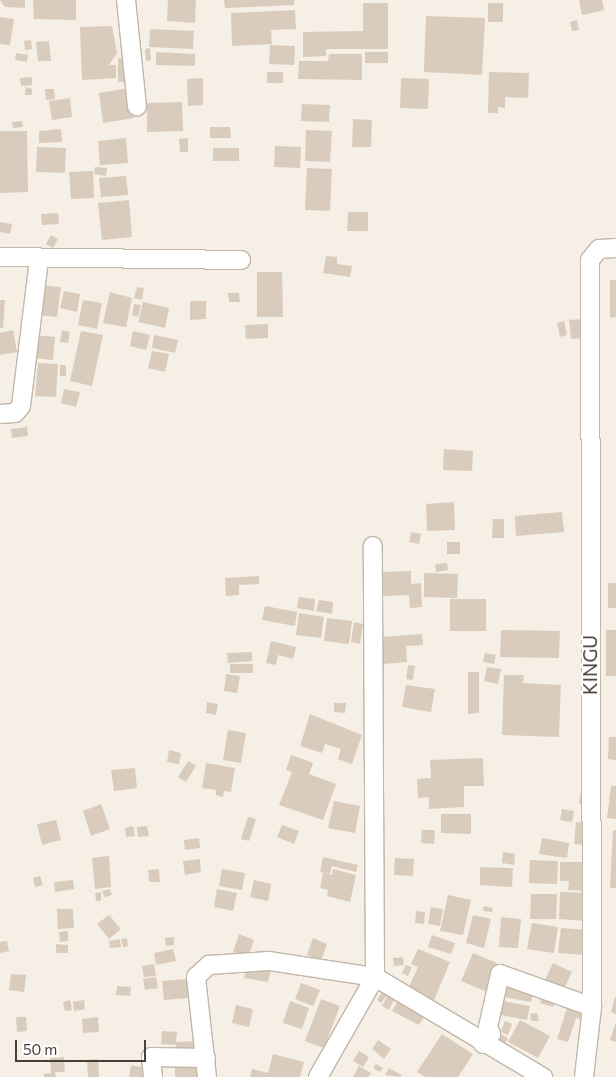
<!DOCTYPE html>
<style>
body{margin:0}
#map{position:relative;width:616px;height:1077px;overflow:hidden;background:#f5efe6;font-family:Commissioner,sans-serif}
div>[style]{position:absolute}
[style*='--x']{left:calc(var(--x)*1px);top:calc(var(--y)*1px);width:calc(var(--w)*1px);rotate:calc(var(--a)*1deg)}
.building>*{inset:0;background:#daccbd}
.roads{filter:drop-shadow(1px 0 #c1b6a8) drop-shadow(-1px 0 #c1b6a8) drop-shadow(0 1px #c1b6a8) drop-shadow(0 -1px #c1b6a8)}
.street>*{height:18px;margin:-9px;padding:0 9px;transform-origin:9px;border-radius:9px;background:#fff}
span{translate:-50% -50%;white-space:nowrap;text-align:center;line-height:1.15;-webkit-text-stroke:4px #fff;paint-order:stroke}
.street-label{font-size:19px;color:#483f35}
.scale{position:absolute;left:15px;top:1040px;width:131px;height:22px;box-sizing:border-box;border:2px solid #483f35;border-top:0;padding-left:6px;font-size:15px;line-height:18px;white-space:nowrap;color:#483f35;-webkit-text-stroke:4px #fff;paint-order:stroke}
</style>
<div id="map">
<div class="building">
<div style="clip-path:polygon(0 0,25px 0,25px 8px,5px 7px)"></div>
<div style="clip-path:polygon(33px 0,76px 0,76px 20px,34px 19px)"></div>
<div style="clip-path:polygon(168px 0,196px 0,195px 23px,167px 21px)"></div>
<div style="clip-path:polygon(224px 0,294px 0,294px 5px,225px 8px)"></div>
<div style="clip-path:polygon(579px 0,602px 0,604px 10px,582px 15px)"></div>
<div style="clip-path:polygon(363px 3px,388px 3px,388px 49px,326px 49px,326px 56px,303px 57px,303px 32px,363px 31px)"></div>
<div style="clip-path:polygon(488px 3px,503px 3px,503px 22px,488px 22px)"></div>
<div style="clip-path:polygon(295px 10px,296px 29px,271px 30px,272px 44px,232px 46px,231px 13px)"></div>
<div style="clip-path:polygon(426px 16px,485px 18px,482px 75px,424px 72px)"></div>
<div style="clip-path:polygon(0 17px,14px 19px,10px 45px,0 44px)"></div>
<div style="clip-path:polygon(577px 20px,579px 30px,572px 31px,570px 22px)"></div>
<div style="clip-path:polygon(112px 26px,117px 53px,109px 65px,116px 65px,116px 78px,82px 80px,80px 27px)"></div>
<div style="clip-path:polygon(150px 29px,194px 31px,193px 49px,149px 47px)"></div>
<div style="clip-path:polygon(31px 40px,32px 49px,25px 50px,24px 41px)"></div>
<div style="clip-path:polygon(49px 41px,51px 61px,38px 61px,36px 42px)"></div>
<div style="clip-path:polygon(270px 45px,295px 46px,294px 65px,269px 64px)"></div>
<div style="clip-path:polygon(150px 48px,151px 60px,146px 61px,145px 49px)"></div>
<div style="clip-path:polygon(156px 52px,195px 54px,195px 66px,156px 65px)"></div>
<div style="clip-path:polygon(365px 52px,388px 52px,388px 63px,365px 63px)"></div>
<div style="clip-path:polygon(16px 53px,28px 55px,27px 62px,15px 60px)"></div>
<div style="clip-path:polygon(329px 54px,362px 54px,362px 80px,298px 79px,299px 61px,328px 61px)"></div>
<div style="clip-path:polygon(118px 58px,128px 58px,128px 82px,118px 82px)"></div>
<div style="clip-path:polygon(267px 72px,283px 72px,283px 83px,267px 83px)"></div>
<div style="clip-path:polygon(489px 72px,529px 73px,528px 98px,505px 97px,505px 108px,498px 107px,498px 113px,488px 113px)"></div>
<div style="clip-path:polygon(32px 77px,32px 85px,21px 86px,20px 78px)"></div>
<div style="clip-path:polygon(203px 78px,203px 105px,188px 106px,187px 79px)"></div>
<div style="clip-path:polygon(401px 78px,429px 79px,428px 109px,400px 108px)"></div>
<div style="clip-path:polygon(26px 87px,32px 89px,32px 95px,25px 95px)"></div>
<div style="clip-path:polygon(129px 88px,134px 118px,103px 123px,99px 93px)"></div>
<div style="clip-path:polygon(45px 89px,54px 89px,55px 99px,46px 100px)"></div>
<div style="clip-path:polygon(70px 98px,72px 117px,52px 120px,49px 101px)"></div>
<div style="clip-path:polygon(182px 102px,183px 131px,147px 132px,147px 103px)"></div>
<div style="clip-path:polygon(302px 104px,330px 105px,329px 122px,301px 121px)"></div>
<div style="clip-path:polygon(353px 119px,372px 120px,371px 147px,352px 147px)"></div>
<div style="clip-path:polygon(22px 121px,23px 127px,13px 128px,12px 122px)"></div>
<div style="clip-path:polygon(210px 127px,230px 127px,231px 138px,210px 138px)"></div>
<div style="clip-path:polygon(61px 129px,62px 142px,39px 143px,39px 131px)"></div>
<div style="clip-path:polygon(306px 130px,332px 131px,330px 162px,305px 161px)"></div>
<div style="clip-path:polygon(0 131px,27px 131px,28px 192px,0 193px)"></div>
<div style="clip-path:polygon(126px 138px,128px 163px,100px 165px,98px 141px)"></div>
<div style="clip-path:polygon(188px 138px,188px 152px,180px 152px,179px 139px)"></div>
<div style="clip-path:polygon(275px 146px,301px 147px,300px 168px,274px 167px)"></div>
<div style="clip-path:polygon(37px 147px,66px 148px,65px 173px,36px 172px)"></div>
<div style="clip-path:polygon(213px 148px,239px 148px,239px 161px,213px 161px)"></div>
<div style="clip-path:polygon(95px 167px,107px 168px,106px 176px,94px 174px)"></div>
<div style="clip-path:polygon(307px 168px,332px 169px,330px 211px,305px 210px)"></div>
<div style="clip-path:polygon(93px 171px,94px 198px,71px 199px,69px 172px)"></div>
<div style="clip-path:polygon(126px 176px,128px 195px,101px 197px,99px 178px)"></div>
<div style="clip-path:polygon(129px 200px,132px 237px,102px 240px,98px 203px)"></div>
<div style="clip-path:polygon(348px 212px,368px 212px,368px 231px,347px 231px)"></div>
<div style="clip-path:polygon(58px 213px,59px 224px,42px 225px,41px 214px)"></div>
<div style="clip-path:polygon(0 222px,12px 224px,10px 234px,0 232px)"></div>
<div style="clip-path:polygon(51px 235px,58px 239px,53px 248px,46px 244px)"></div>
<div style="clip-path:polygon(326px 256px,337px 257px,337px 264px,352px 266px,350px 277px,323px 273px)"></div>
<div style="clip-path:polygon(257px 272px,282px 272px,283px 317px,257px 317px)"></div>
<div style="clip-path:polygon(610px 280px,616px 280px,616px 317px,610px 318px)"></div>
<div style="clip-path:polygon(41px 285px,61px 287px,57px 317px,37px 315px)"></div>
<div style="clip-path:polygon(137px 287px,144px 288px,142px 300px,134px 298px)"></div>
<div style="clip-path:polygon(64px 291px,80px 294px,77px 312px,60px 308px)"></div>
<div style="clip-path:polygon(110px 292px,132px 298px,126px 327px,103px 323px)"></div>
<div style="clip-path:polygon(228px 293px,239px 293px,240px 302px,229px 302px)"></div>
<div style="clip-path:polygon(0 300px,5px 300px,3px 328px,0 328px)"></div>
<div style="clip-path:polygon(83px 300px,102px 303px,97px 329px,78px 325px)"></div>
<div style="clip-path:polygon(190px 301px,206px 301px,206px 319px,190px 320px)"></div>
<div style="clip-path:polygon(143px 302px,169px 308px,165px 328px,138px 322px)"></div>
<div style="clip-path:polygon(134px 304px,141px 305px,138px 317px,132px 315px)"></div>
<div style="clip-path:polygon(583px 319px,585px 338px,571px 339px,569px 320px)"></div>
<div style="clip-path:polygon(564px 321px,567px 335px,560px 337px,557px 323px)"></div>
<div style="clip-path:polygon(268px 324px,268px 338px,246px 339px,245px 325px)"></div>
<div style="clip-path:polygon(13px 330px,17px 352px,0 355px,0 333px)"></div>
<div style="clip-path:polygon(62px 330px,70px 332px,68px 343px,60px 342px)"></div>
<div style="clip-path:polygon(81px 331px,103px 335px,92px 386px,70px 381px)"></div>
<div style="clip-path:polygon(133px 331px,150px 335px,146px 350px,130px 346px)"></div>
<div style="clip-path:polygon(34px 335px,55px 337px,53px 360px,32px 358px)"></div>
<div style="clip-path:polygon(154px 335px,178px 340px,175px 353px,152px 348px)"></div>
<div style="clip-path:polygon(152px 351px,169px 354px,165px 372px,148px 368px)"></div>
<div style="clip-path:polygon(38px 363px,58px 364px,56px 397px,35px 396px)"></div>
<div style="clip-path:polygon(60px 365px,66px 365px,66px 376px,60px 376px)"></div>
<div style="clip-path:polygon(64px 389px,80px 392px,76px 407px,61px 403px)"></div>
<div style="clip-path:polygon(27px 427px,28px 436px,12px 438px,11px 429px)"></div>
<div style="clip-path:polygon(444px 449px,473px 451px,472px 471px,443px 470px)"></div>
<div style="clip-path:polygon(454px 502px,455px 530px,427px 531px,426px 504px)"></div>
<div style="clip-path:polygon(562px 512px,564px 532px,516px 536px,515px 516px)"></div>
<div style="clip-path:polygon(493px 519px,504px 519px,504px 538px,492px 538px)"></div>
<div style="clip-path:polygon(411px 532px,421px 534px,419px 544px,409px 542px)"></div>
<div style="clip-path:polygon(447px 542px,460px 542px,460px 554px,447px 554px)"></div>
<div style="clip-path:polygon(447px 563px,448px 570px,436px 572px,435px 564px)"></div>
<div style="clip-path:polygon(411px 571px,411px 584px,421px 583px,422px 607px,410px 608px,409px 595px,383px 596px,382px 572px)"></div>
<div style="clip-path:polygon(424px 573px,458px 574px,457px 598px,424px 597px)"></div>
<div style="clip-path:polygon(259px 576px,259px 584px,239px 585px,239px 595px,226px 596px,225px 578px)"></div>
<div style="clip-path:polygon(608px 583px,616px 583px,616px 608px,608px 608px)"></div>
<div style="clip-path:polygon(299px 597px,315px 599px,314px 611px,297px 608px)"></div>
<div style="clip-path:polygon(450px 599px,486px 599px,486px 631px,450px 631px)"></div>
<div style="clip-path:polygon(319px 600px,333px 602px,332px 614px,316px 611px)"></div>
<div style="clip-path:polygon(265px 606px,297px 612px,295px 626px,262px 620px)"></div>
<div style="clip-path:polygon(299px 613px,324px 617px,321px 638px,296px 635px)"></div>
<div style="clip-path:polygon(327px 618px,352px 621px,349px 644px,324px 641px)"></div>
<div style="clip-path:polygon(354px 622px,363px 624px,360px 644px,351px 642px)"></div>
<div style="clip-path:polygon(501px 630px,560px 631px,559px 658px,500px 657px)"></div>
<div style="clip-path:polygon(606px 630px,616px 630px,616px 676px,606px 676px)"></div>
<div style="clip-path:polygon(422px 634px,423px 645px,406px 646px,407px 662px,383px 664px,381px 637px)"></div>
<div style="clip-path:polygon(271px 641px,296px 647px,293px 659px,278px 655px,276px 665px,266px 663px)"></div>
<div style="clip-path:polygon(252px 652px,252px 661px,228px 663px,227px 653px)"></div>
<div style="clip-path:polygon(485px 653px,496px 655px,494px 664px,483px 662px)"></div>
<div style="clip-path:polygon(230px 664px,253px 664px,253px 673px,230px 673px)"></div>
<div style="clip-path:polygon(408px 665px,415px 666px,413px 680px,406px 679px)"></div>
<div style="clip-path:polygon(487px 667px,501px 669px,498px 684px,484px 681px)"></div>
<div style="clip-path:polygon(468px 672px,479px 672px,479px 713px,468px 714px)"></div>
<div style="clip-path:polygon(226px 674px,240px 676px,237px 693px,224px 691px)"></div>
<div style="clip-path:polygon(504px 675px,524px 675px,523px 683px,561px 685px,559px 737px,502px 735px)"></div>
<div style="clip-path:polygon(406px 685px,435px 689px,431px 712px,402px 707px)"></div>
<div style="clip-path:polygon(207px 702px,218px 704px,216px 715px,206px 713px)"></div>
<div style="clip-path:polygon(334px 703px,346px 703px,345px 713px,334px 712px)"></div>
<div style="clip-path:polygon(310px 714px,362px 735px,352px 764px,338px 759px,341px 749px,325px 744px,322px 753px,300px 746px)"></div>
<div style="clip-path:polygon(228px 730px,246px 733px,241px 763px,223px 760px)"></div>
<div style="clip-path:polygon(609px 737px,616px 737px,616px 760px,608px 759px)"></div>
<div style="clip-path:polygon(169px 750px,181px 753px,179px 764px,167px 762px)"></div>
<div style="clip-path:polygon(291px 755px,313px 763px,309px 774px,336px 784px,323px 820px,279px 805px,292px 772px,286px 770px)"></div>
<div style="clip-path:polygon(483px 758px,484px 786px,464px 786px,464px 807px,429px 809px,429px 797px,418px 798px,417px 779px,431px 778px,430px 760px)"></div>
<div style="clip-path:polygon(188px 761px,196px 766px,186px 782px,178px 777px)"></div>
<div style="clip-path:polygon(206px 763px,235px 768px,231px 792px,224px 791px,223px 797px,216px 795px,216px 790px,202px 788px)"></div>
<div style="clip-path:polygon(135px 768px,137px 788px,114px 791px,111px 770px)"></div>
<div style="clip-path:polygon(582px 786px,588px 787px,585px 805px,579px 804px)"></div>
<div style="clip-path:polygon(611px 786px,616px 786px,616px 819px,607px 818px)"></div>
<div style="clip-path:polygon(334px 801px,360px 806px,355px 833px,328px 828px)"></div>
<div style="clip-path:polygon(101px 804px,110px 829px,91px 836px,83px 811px)"></div>
<div style="clip-path:polygon(562px 809px,574px 811px,572px 822px,560px 820px)"></div>
<div style="clip-path:polygon(441px 814px,471px 814px,471px 834px,441px 833px)"></div>
<div style="clip-path:polygon(248px 817px,256px 819px,249px 841px,241px 839px)"></div>
<div style="clip-path:polygon(56px 820px,61px 840px,42px 845px,37px 824px)"></div>
<div style="clip-path:polygon(576px 822px,591px 823px,589px 845px,574px 844px)"></div>
<div style="clip-path:polygon(282px 825px,299px 831px,294px 844px,277px 837px)"></div>
<div style="clip-path:polygon(133px 826px,135px 836px,126px 837px,125px 828px)"></div>
<div style="clip-path:polygon(147px 826px,149px 836px,138px 837px,137px 827px)"></div>
<div style="clip-path:polygon(422px 830px,435px 830px,434px 844px,421px 843px)"></div>
<div style="clip-path:polygon(613px 830px,616px 830px,616px 888px,610px 888px)"></div>
<div style="clip-path:polygon(199px 838px,200px 848px,185px 850px,184px 840px)"></div>
<div style="clip-path:polygon(542px 838px,569px 843px,567px 858px,539px 854px)"></div>
<div style="clip-path:polygon(503px 852px,515px 854px,514px 865px,502px 863px)"></div>
<div style="clip-path:polygon(109px 856px,111px 887px,95px 889px,92px 858px)"></div>
<div style="clip-path:polygon(323px 857px,358px 865px,356px 872px,332px 866px,330px 874px,320px 872px)"></div>
<div style="clip-path:polygon(395px 858px,414px 859px,413px 876px,394px 875px)"></div>
<div style="clip-path:polygon(200px 859px,201px 872px,185px 875px,183px 861px)"></div>
<div style="clip-path:polygon(530px 860px,558px 861px,557px 884px,529px 883px)"></div>
<div style="clip-path:polygon(560px 862px,588px 862px,587px 891px,568px 890px,569px 881px,560px 881px)"></div>
<div style="clip-path:polygon(480px 867px,513px 868px,512px 887px,480px 885px)"></div>
<div style="clip-path:polygon(159px 869px,160px 882px,149px 882px,148px 870px)"></div>
<div style="clip-path:polygon(222px 869px,245px 873px,242px 890px,219px 886px)"></div>
<div style="clip-path:polygon(333px 869px,356px 875px,350px 902px,327px 896px,328px 890px,320px 888px,323px 873px,332px 875px)"></div>
<div style="clip-path:polygon(40px 876px,43px 885px,35px 887px,33px 878px)"></div>
<div style="clip-path:polygon(73px 880px,74px 889px,55px 892px,54px 882px)"></div>
<div style="clip-path:polygon(254px 880px,271px 884px,268px 901px,250px 897px)"></div>
<div style="clip-path:polygon(110px 889px,112px 895px,104px 897px,102px 891px)"></div>
<div style="clip-path:polygon(217px 889px,237px 893px,233px 911px,214px 907px)"></div>
<div style="clip-path:polygon(101px 892px,101px 901px,96px 901px,95px 893px)"></div>
<div style="clip-path:polygon(560px 892px,588px 893px,586px 921px,559px 919px)"></div>
<div style="clip-path:polygon(531px 894px,557px 894px,556px 919px,530px 919px)"></div>
<div style="clip-path:polygon(448px 895px,471px 900px,463px 935px,440px 931px)"></div>
<div style="clip-path:polygon(484px 906px,493px 908px,492px 912px,483px 911px)"></div>
<div style="clip-path:polygon(431px 907px,443px 909px,440px 926px,428px 924px)"></div>
<div style="clip-path:polygon(57px 909px,73px 909px,74px 928px,58px 929px)"></div>
<div style="clip-path:polygon(416px 911px,425px 912px,424px 924px,415px 923px)"></div>
<div style="clip-path:polygon(109px 915px,121px 929px,109px 939px,97px 924px)"></div>
<div style="clip-path:polygon(473px 915px,491px 919px,484px 948px,466px 943px)"></div>
<div style="clip-path:polygon(501px 917px,521px 919px,518px 948px,499px 947px)"></div>
<div style="clip-path:polygon(532px 923px,558px 927px,554px 953px,527px 949px)"></div>
<div style="clip-path:polygon(561px 928px,589px 930px,586px 955px,558px 953px)"></div>
<div style="clip-path:polygon(68px 931px,68px 941px,60px 942px,59px 932px)"></div>
<div style="clip-path:polygon(239px 934px,254px 940px,248px 958px,233px 952px)"></div>
<div style="clip-path:polygon(432px 935px,455px 943px,451px 954px,428px 947px)"></div>
<div style="clip-path:polygon(174px 937px,174px 945px,166px 946px,165px 938px)"></div>
<div style="clip-path:polygon(127px 938px,128px 946px,123px 947px,121px 939px)"></div>
<div style="clip-path:polygon(313px 938px,327px 944px,321px 961px,307px 955px)"></div>
<div style="clip-path:polygon(120px 939px,121px 947px,110px 948px,109px 941px)"></div>
<div style="clip-path:polygon(7px 941px,9px 951px,0 953px,0 942px)"></div>
<div style="clip-path:polygon(56px 944px,68px 945px,68px 953px,56px 953px)"></div>
<div style="clip-path:polygon(173px 949px,176px 961px,156px 965px,154px 953px)"></div>
<div style="clip-path:polygon(418px 949px,450px 962px,432px 1005px,406px 993px,418px 967px,411px 964px)"></div>
<div style="clip-path:polygon(473px 953px,497px 963px,485px 991px,461px 981px)"></div>
<div style="clip-path:polygon(403px 957px,404px 965px,394px 966px,393px 958px)"></div>
<div style="clip-path:polygon(553px 963px,572px 972px,562px 993px,543px 984px)"></div>
<div style="clip-path:polygon(154px 964px,156px 976px,144px 977px,142px 966px)"></div>
<div style="clip-path:polygon(247px 965px,271px 970px,268px 982px,244px 978px)"></div>
<div style="clip-path:polygon(406px 965px,412px 967px,408px 976px,402px 973px)"></div>
<div style="clip-path:polygon(11px 974px,26px 975px,24px 992px,9px 990px)"></div>
<div style="clip-path:polygon(156px 977px,158px 988px,145px 990px,143px 979px)"></div>
<div style="clip-path:polygon(188px 979px,189px 998px,164px 1000px,162px 981px)"></div>
<div style="clip-path:polygon(301px 983px,320px 990px,313px 1006px,295px 999px)"></div>
<div style="clip-path:polygon(501px 983px,534px 990px,531px 1002px,498px 996px)"></div>
<div style="clip-path:polygon(117px 986px,131px 987px,130px 996px,116px 995px)"></div>
<div style="clip-path:polygon(383px 991px,388px 994px,381px 1003px,377px 1000px)"></div>
<div style="clip-path:polygon(390px 991px,397px 994px,389px 1010px,382px 1006px)"></div>
<div style="clip-path:polygon(544px 992px,556px 995px,553px 1007px,540px 1003px)"></div>
<div style="clip-path:polygon(400px 997px,427px 1011px,419px 1025px,392px 1011px)"></div>
<div style="clip-path:polygon(615px 997px,616px 997px,616px 1014px,611px 1012px)"></div>
<div style="clip-path:polygon(321px 999px,340px 1006px,324px 1048px,305px 1041px)"></div>
<div style="clip-path:polygon(70px 1000px,72px 1010px,65px 1011px,63px 1002px)"></div>
<div style="clip-path:polygon(84px 1000px,85px 1009px,74px 1011px,73px 1002px)"></div>
<div style="clip-path:polygon(497px 1000px,530px 1006px,527px 1020px,495px 1014px)"></div>
<div style="clip-path:polygon(290px 1001px,309px 1008px,302px 1029px,283px 1023px)"></div>
<div style="clip-path:polygon(236px 1005px,253px 1009px,249px 1027px,232px 1023px)"></div>
<div style="clip-path:polygon(567px 1008px,587px 1014px,584px 1020px,576px 1018px,568px 1042px,557px 1039px)"></div>
<div style="clip-path:polygon(537px 1013px,539px 1021px,531px 1021px,530px 1014px)"></div>
<div style="clip-path:polygon(16px 1017px,26px 1017px,27px 1031px,17px 1032px)"></div>
<div style="clip-path:polygon(98px 1017px,99px 1032px,83px 1033px,82px 1019px)"></div>
<div style="clip-path:polygon(520px 1020px,550px 1036px,538px 1058px,508px 1042px)"></div>
<div style="clip-path:polygon(505px 1021px,512px 1024px,508px 1035px,501px 1032px)"></div>
<div style="clip-path:polygon(616px 1022px,616px 1042px,610px 1040px)"></div>
<div style="clip-path:polygon(162px 1031px,177px 1032px,176px 1042px,193px 1041px,194px 1051px,177px 1052px,176px 1045px,161px 1044px)"></div>
<div style="clip-path:polygon(442px 1034px,473px 1054px,458px 1077px,425px 1077px,417px 1072px)"></div>
<div style="clip-path:polygon(501px 1034px,508px 1038px,505px 1043px,499px 1039px)"></div>
<div style="clip-path:polygon(378px 1040px,391px 1049px,384px 1059px,372px 1049px)"></div>
<div style="clip-path:polygon(359px 1051px,369px 1057px,363px 1067px,353px 1061px)"></div>
<div style="clip-path:polygon(273px 1054px,304px 1062px,300px 1077px,250px 1077px,252px 1069px,268px 1073px)"></div>
<div style="clip-path:polygon(64px 1057px,65px 1072px,55px 1072px,56px 1077px,44px 1077px,44px 1074px,51px 1073px,50px 1058px)"></div>
<div style="clip-path:polygon(98px 1059px,99px 1077px,88px 1077px,87px 1060px)"></div>
<div style="clip-path:polygon(175px 1062px,203px 1063px,202px 1077px,175px 1077px)"></div>
<div style="clip-path:polygon(376px 1064px,383px 1068px,380px 1072px,373px 1068px)"></div>
<div style="clip-path:polygon(131px 1065px,150px 1069px,148px 1077px,129px 1077px)"></div>
<div style="clip-path:polygon(359px 1066px,371px 1073px,368px 1077px,353px 1077px)"></div>
<div style="clip-path:polygon(389px 1068px,402px 1075px,400px 1077px,385px 1075px)"></div>
</div>
<div class="roads">
<div class="street">
<div style="--x:126;--y:0;--w:107;--a:84.1"></div>
<div style="--x:0;--y:257;--w:241;--a:0.7"></div>
<div style="--x:0;--y:414;--w:15;--a:-4"></div>
<div style="--x:15;--y:413;--w:9;--a:-49"></div>
<div style="--x:21;--y:406;--w:147;--a:-83"></div>
<div style="--x:483;--y:1044;--w:13;--a:-51"></div>
<div style="--x:491;--y:1034;--w:8;--a:-113"></div>
<div style="--x:488;--y:1027;--w:54;--a:-77.2"></div>
<div style="--x:500;--y:974;--w:98;--a:19.7"></div>
<div style="--x:153;--y:1077;--w:20;--a:-96"></div>
<div style="--x:151;--y:1057;--w:55;--a:1"></div>
<div style="--x:207;--y:1077;--w:101;--a:-96.3"></div>
<div style="--x:196;--y:977;--w:18;--a:-43"></div>
<div style="--x:209;--y:965;--w:60;--a:-3.8"></div>
<div style="--x:269;--y:961;--w:107;--a:8.6"></div>
<div style="--x:375;--y:977;--w:196;--a:30.8"></div>
<div style="--x:318;--y:1077;--w:115;--a:-60.3"></div>
<div style="--x:375;--y:977;--w:431;--a:-90.3"></div>
<div style="--x:584;--y:1077;--w:70;--a:-83.5"></div>
<div style="--x:592;--y:1007;--w:747;--a:-90.15"></div>
<div style="--x:590;--y:260;--w:14;--a:-51"></div>
<div style="--x:599;--y:249;--w:17;--a:-3"></div>
</div>
</div>
<div class="street-label">
<span style="left:590px;top:665px;rotate:-90deg">KINGU</span>
</div>
<div class="scale">50 m</div>
</div>
